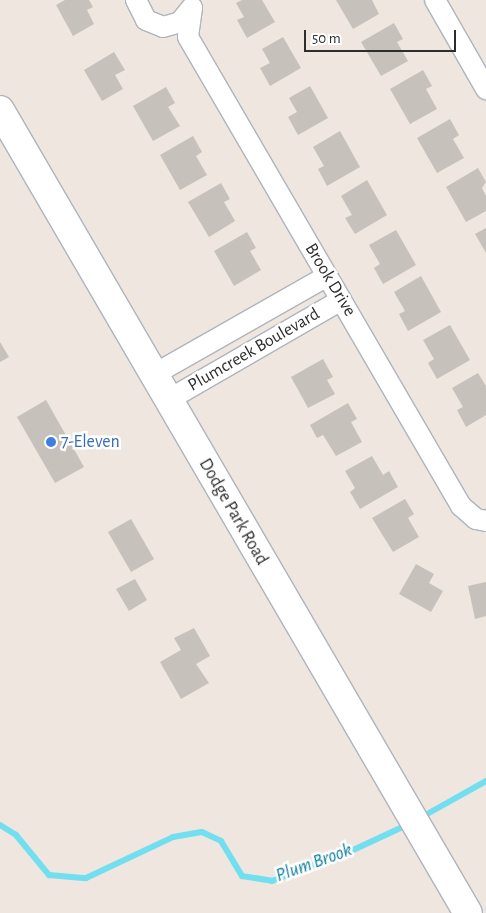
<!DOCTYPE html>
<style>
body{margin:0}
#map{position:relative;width:486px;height:913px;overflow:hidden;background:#eee6df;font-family:"Alegreya Sans",sans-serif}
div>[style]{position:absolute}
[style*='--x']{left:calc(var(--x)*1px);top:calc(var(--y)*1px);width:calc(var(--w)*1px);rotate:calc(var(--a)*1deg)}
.stream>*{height:6px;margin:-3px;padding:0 3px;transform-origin:3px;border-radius:3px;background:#72dff1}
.building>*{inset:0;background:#c7c1bb}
.roads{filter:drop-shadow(1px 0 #afb4bd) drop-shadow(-1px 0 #afb4bd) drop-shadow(0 1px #afb4bd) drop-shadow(0 -1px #afb4bd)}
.street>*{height:20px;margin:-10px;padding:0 10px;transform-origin:10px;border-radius:10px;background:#fff}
.secondary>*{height:28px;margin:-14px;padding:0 14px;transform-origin:14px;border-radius:14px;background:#fff}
.dots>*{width:14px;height:14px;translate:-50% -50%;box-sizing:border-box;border:2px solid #fff;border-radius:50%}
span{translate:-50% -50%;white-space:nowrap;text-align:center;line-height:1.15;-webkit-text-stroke:5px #fff;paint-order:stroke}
.street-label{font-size:18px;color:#2d2d2d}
.shop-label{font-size:18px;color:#366cbe}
.left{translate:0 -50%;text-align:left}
.water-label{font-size:19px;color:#0c7c9b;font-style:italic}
.scale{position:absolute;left:304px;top:30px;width:152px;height:22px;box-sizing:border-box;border:2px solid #2d2d2d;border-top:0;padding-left:6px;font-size:15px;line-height:18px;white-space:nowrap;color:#2d2d2d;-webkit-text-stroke:4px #fff;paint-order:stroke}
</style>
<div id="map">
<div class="stream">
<div style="--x:420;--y:818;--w:76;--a:-29.3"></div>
<div style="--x:0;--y:825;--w:19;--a:32"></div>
<div style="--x:16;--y:835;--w:52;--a:50.5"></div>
<div style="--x:49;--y:875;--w:37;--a:5"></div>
<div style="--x:86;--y:878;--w:96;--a:-25.2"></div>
<div style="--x:173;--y:837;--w:29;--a:-10"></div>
<div style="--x:202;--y:832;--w:21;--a:25"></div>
<div style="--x:221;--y:841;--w:41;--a:59"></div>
<div style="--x:242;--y:876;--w:30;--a:9"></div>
<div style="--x:272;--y:881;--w:85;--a:-20.8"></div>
<div style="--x:351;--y:851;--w:64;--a:-25"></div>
</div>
<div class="building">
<div style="clip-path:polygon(65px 0,89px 0,93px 7px,87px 10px,94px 24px,73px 36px,56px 5px)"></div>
<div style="clip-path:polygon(242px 0,262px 0,275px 22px,247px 38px,237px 20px,244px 17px,236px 3px)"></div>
<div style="clip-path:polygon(336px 0,372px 0,379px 14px,353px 29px)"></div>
<div style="clip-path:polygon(394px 23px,403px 39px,397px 42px,408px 61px,381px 76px,361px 42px)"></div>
<div style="clip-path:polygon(283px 37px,301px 68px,270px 86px,260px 68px,270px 63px,262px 49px)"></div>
<div style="clip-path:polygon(114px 52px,125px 70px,115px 75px,123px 89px,102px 101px,84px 70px)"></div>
<div style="clip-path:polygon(423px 70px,432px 86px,426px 89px,437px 109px,410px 124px,390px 89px)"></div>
<div style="clip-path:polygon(310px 86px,328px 118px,298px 135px,288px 117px,297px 112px,289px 98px)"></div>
<div style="clip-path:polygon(166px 87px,175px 103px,168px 107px,180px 126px,153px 141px,133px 106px)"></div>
<div style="clip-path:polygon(450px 119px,459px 135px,453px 139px,464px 158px,437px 173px,417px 138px)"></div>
<div style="clip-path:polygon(340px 131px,360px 167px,327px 186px,318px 169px,324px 166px,313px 147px)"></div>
<div style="clip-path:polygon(193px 136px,202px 152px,196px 156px,207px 175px,180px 190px,160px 155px)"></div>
<div style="clip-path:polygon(478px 168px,486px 182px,482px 188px,486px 196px,486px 211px,466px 222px,446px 187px)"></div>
<div style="clip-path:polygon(367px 180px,387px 215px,355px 234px,345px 218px,352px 215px,341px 196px)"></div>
<div style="clip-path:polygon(221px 183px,230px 199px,224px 202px,235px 221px,209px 237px,188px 202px)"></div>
<div style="clip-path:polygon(486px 228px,486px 253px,475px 234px)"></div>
<div style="clip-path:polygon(396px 230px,416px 265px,383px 284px,374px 268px,380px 264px,369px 245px)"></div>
<div style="clip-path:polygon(247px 232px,256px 248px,250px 251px,261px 270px,234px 286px,214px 251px)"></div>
<div style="clip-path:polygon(421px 276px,441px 312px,408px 331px,399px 314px,405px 311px,394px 292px)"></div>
<div style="clip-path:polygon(450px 325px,470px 360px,437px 379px,428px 363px,434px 359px,423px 340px)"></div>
<div style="clip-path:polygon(0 342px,9px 357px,0 362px)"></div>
<div style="clip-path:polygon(323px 359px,333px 377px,327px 380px,335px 394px,308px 408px,291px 377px)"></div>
<div style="clip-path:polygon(478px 373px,486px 386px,486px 415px,466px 427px,457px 410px,463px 407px,452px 388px)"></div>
<div style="clip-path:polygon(46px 400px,84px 467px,55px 483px,17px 417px)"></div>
<div style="clip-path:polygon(348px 403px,357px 419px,351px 422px,362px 442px,336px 456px,323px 435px,317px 438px,310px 425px)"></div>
<div style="clip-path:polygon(372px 456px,383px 475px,389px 471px,398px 487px,360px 509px,350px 492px,355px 488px,345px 471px)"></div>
<div style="clip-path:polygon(405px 499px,414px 514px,408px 518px,419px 537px,393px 552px,372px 518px)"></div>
<div style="clip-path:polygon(131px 519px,154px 559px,131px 572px,108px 532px)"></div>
<div style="clip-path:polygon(416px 564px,434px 574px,429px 583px,443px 591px,431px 612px,399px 594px)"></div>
<div style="clip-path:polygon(135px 579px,147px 600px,129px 611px,116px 589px)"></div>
<div style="clip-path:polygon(486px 582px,486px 616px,475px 619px,468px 586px)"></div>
<div style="clip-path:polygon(194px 628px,210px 656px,196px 664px,209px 683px,181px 699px,160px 662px,181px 650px,174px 638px)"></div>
</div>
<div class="roads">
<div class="street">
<div style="--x:136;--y:0;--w:22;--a:63"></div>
<div style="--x:146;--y:20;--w:18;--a:22"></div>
<div style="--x:163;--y:27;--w:18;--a:-16"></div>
<div style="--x:180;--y:22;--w:19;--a:-51"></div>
<div style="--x:435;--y:0;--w:103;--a:60.2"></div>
<div style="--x:192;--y:8;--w:29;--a:98"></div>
<div style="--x:188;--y:37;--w:543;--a:59.8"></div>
<div style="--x:461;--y:506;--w:20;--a:41"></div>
<div style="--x:476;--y:519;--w:10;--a:11"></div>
<div style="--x:153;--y:375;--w:200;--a:-29.6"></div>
<div style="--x:168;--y:400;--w:200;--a:-30"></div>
</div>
<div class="secondary">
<div style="--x:0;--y:110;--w:929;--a:59.77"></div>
</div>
</div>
<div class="dots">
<div style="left:51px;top:442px;background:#3f7fe0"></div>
</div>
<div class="street-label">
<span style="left:330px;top:280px;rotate:59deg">Brook Drive</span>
<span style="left:254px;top:350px;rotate:-30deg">Plumcreek Boulevard</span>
<span style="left:233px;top:512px;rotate:60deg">Dodge Park Road</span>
</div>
<div class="shop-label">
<span class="left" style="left:61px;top:442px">7-Eleven</span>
</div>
<div class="water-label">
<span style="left:314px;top:863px;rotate:-20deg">Plum Brook</span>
</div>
<div class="scale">50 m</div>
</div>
